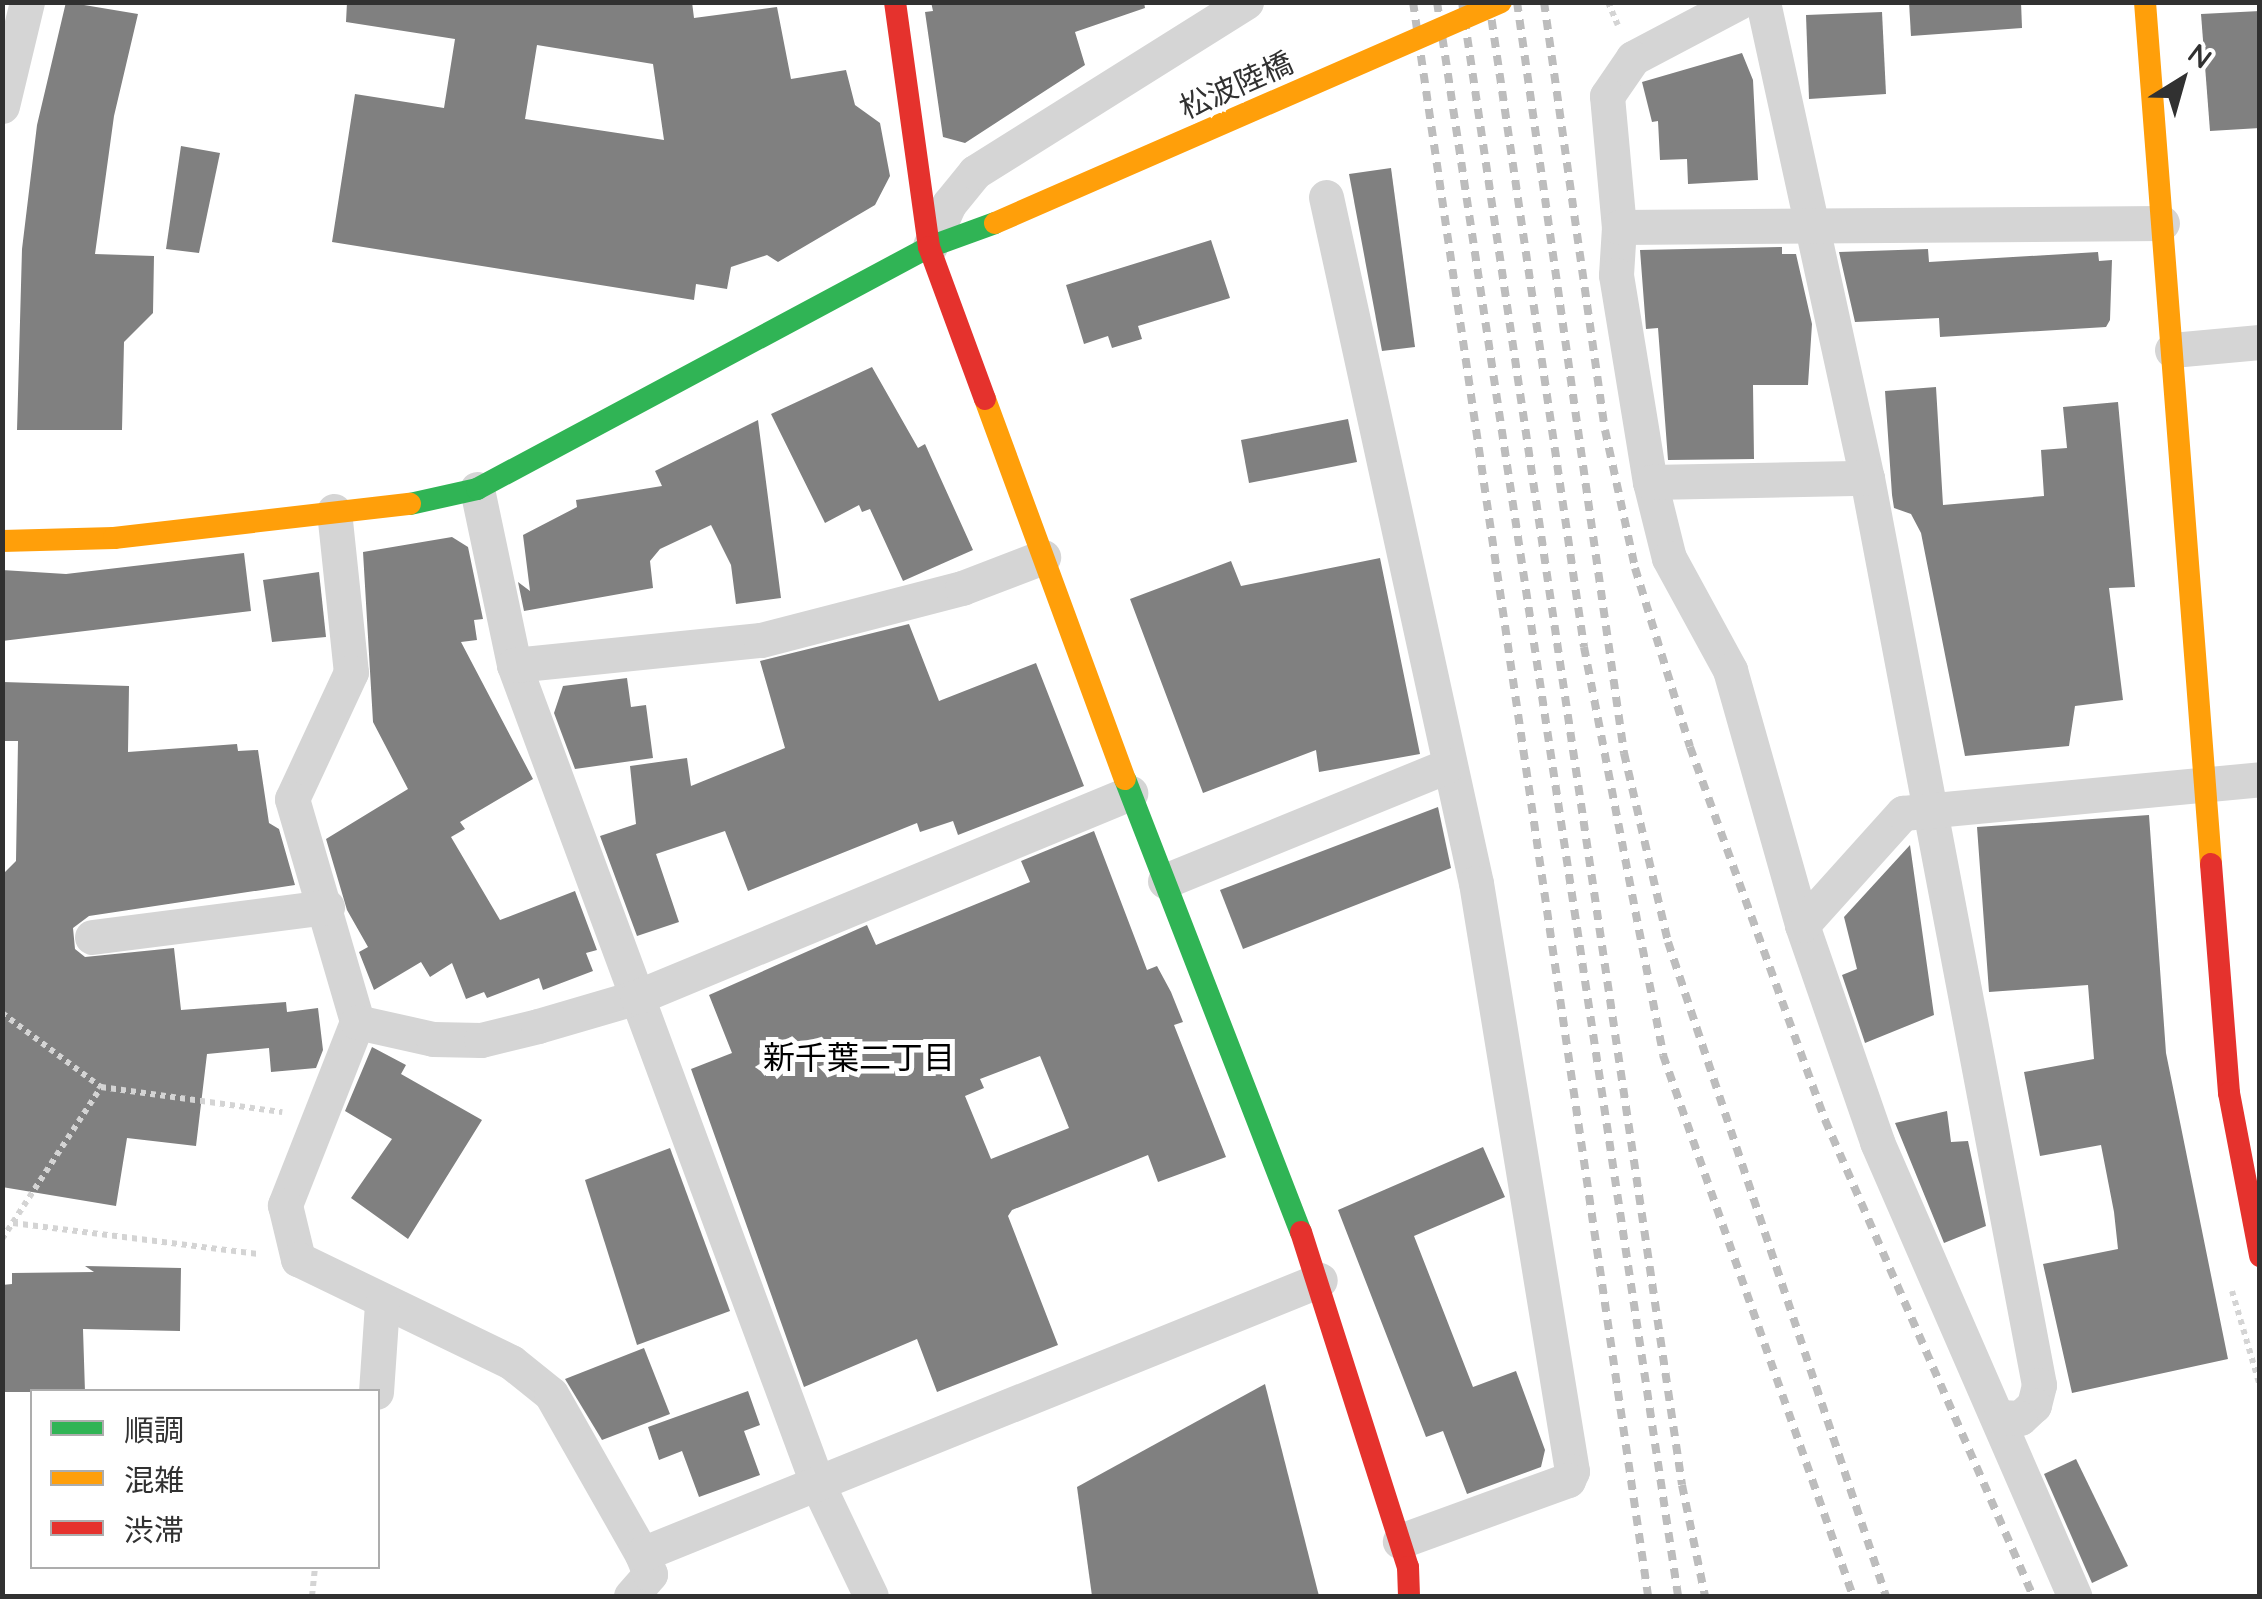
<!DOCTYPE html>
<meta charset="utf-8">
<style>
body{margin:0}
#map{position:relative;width:2262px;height:1599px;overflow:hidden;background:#fff;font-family:Quicksand,"Noto Sans JP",sans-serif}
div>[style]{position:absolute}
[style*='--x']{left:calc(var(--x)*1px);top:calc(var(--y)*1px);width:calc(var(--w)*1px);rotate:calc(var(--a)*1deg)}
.building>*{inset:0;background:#808080}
.path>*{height:6px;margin-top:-3px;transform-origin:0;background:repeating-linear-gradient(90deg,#d4d4d4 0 5px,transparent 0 10px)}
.street>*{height:35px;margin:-17.5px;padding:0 17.5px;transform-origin:17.5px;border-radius:17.5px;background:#d5d5d5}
.fast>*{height:22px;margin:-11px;padding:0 11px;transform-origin:11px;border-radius:11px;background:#30b455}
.slow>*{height:22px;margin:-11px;padding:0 11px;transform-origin:11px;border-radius:11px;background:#ff9f0a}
.jam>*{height:22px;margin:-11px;padding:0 11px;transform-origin:11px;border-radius:11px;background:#e5322d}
.rail>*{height:8px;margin-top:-4px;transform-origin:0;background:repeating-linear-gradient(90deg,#bdbdbd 0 10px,transparent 0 18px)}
.slow-bridge>*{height:22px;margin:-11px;padding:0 11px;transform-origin:11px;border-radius:11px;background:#ff9f0a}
span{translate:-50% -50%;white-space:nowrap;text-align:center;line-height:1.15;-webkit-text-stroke:10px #fff;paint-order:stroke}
.street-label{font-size:30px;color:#313131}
.neighbourhood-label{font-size:32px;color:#000}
.frame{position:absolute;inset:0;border:5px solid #313131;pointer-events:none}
.legend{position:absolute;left:30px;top:1389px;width:350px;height:180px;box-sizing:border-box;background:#fff;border:2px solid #adadad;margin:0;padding:12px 18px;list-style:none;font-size:30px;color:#313131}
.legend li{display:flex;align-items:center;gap:20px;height:50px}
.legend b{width:50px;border:2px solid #adadad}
.north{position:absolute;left:2132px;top:30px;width:100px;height:100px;-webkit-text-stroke:8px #fff;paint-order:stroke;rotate:37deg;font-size:28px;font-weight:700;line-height:40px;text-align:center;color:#313131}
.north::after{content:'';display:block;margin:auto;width:35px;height:45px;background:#313131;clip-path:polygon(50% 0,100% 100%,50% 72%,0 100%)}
</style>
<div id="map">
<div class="building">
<div style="clip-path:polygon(66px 2px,138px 14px,114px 116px,95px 254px,154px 256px,153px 313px,124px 342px,122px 430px,17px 430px,22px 249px,37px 125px)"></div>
<div style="clip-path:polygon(evenodd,347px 2px,692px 2px,694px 18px,777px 7px,791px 79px,846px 70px,855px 105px,880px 123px,890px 176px,875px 205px,778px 262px,767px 255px,731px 267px,727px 289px,696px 284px,694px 300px,332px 242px,355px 94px,444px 108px,455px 39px,346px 22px,347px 2px,537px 45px,653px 64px,664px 140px,525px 119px,537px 45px)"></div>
<div style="clip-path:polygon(931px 2px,1144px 2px,1145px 8px,1075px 32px,1085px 65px,965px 143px,943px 137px,925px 12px,933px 11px)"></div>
<div style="clip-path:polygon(1909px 2px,2021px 2px,2022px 28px,1911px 36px)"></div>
<div style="clip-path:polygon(2260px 11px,2260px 128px,2210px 131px,2201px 14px)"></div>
<div style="clip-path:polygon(1882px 12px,1886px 94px,1809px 99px,1806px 15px)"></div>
<div style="clip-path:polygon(1742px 53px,1753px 80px,1758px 180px,1688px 184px,1687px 159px,1660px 160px,1658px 121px,1652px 122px,1642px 82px)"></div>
<div style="clip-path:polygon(181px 146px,220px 153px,199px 253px,166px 249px)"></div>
<div style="clip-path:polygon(1391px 168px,1415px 347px,1382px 351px,1349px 174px)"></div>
<div style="clip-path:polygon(1211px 240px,1230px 298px,1138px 326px,1142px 339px,1112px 348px,1108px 336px,1084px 344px,1066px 285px)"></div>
<div style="clip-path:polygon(1782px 247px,1782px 254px,1796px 254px,1812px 324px,1808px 385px,1753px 385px,1754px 459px,1668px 460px,1658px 328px,1646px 329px,1640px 250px)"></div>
<div style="clip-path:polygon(1928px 249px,1929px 262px,2098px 252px,2099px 261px,2112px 260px,2110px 320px,2106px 327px,1940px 337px,1939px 318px,1855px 322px,1839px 252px)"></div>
<div style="clip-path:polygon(872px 367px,918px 448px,925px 444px,973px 550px,903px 581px,870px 509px,862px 512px,859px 505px,825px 523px,771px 414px)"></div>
<div style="clip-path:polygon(1936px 387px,1943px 505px,2044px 496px,2041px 450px,2067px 448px,2063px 407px,2118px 402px,2135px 587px,2109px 588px,2123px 700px,2075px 706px,2069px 746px,1965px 756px,1921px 533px,1911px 514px,1894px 508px,1892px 495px,1885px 391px)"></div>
<div style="clip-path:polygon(1348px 419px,1357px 462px,1249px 483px,1241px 440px)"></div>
<div style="clip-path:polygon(758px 420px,781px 598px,736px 604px,731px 565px,711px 525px,660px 549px,650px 561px,653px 588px,524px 611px,518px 582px,530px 591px,523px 535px,577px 507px,576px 500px,662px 486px,655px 471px)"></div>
<div style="clip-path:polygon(452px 537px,468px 547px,483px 619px,474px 620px,477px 640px,461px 642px,533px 779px,460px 822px,465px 829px,451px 837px,500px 920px,575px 891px,597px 950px,586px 953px,593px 971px,543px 990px,539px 978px,487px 998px,484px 992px,466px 999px,452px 963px,430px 977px,421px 962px,374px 990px,359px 952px,368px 947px,347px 910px,326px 839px,408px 789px,373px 722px,363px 552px)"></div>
<div style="clip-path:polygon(244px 553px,251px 611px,2px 641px,2px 570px,66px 574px)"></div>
<div style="clip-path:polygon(1380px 558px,1420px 754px,1319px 772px,1316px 750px,1203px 793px,1130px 599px,1231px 561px,1241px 586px)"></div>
<div style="clip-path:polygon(319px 572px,326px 637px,272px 642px,263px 580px)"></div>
<div style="clip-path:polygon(909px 624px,939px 701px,1036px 663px,1084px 786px,958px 835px,953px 821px,920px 832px,917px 823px,748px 891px,725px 831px,656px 854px,679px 922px,637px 936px,600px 836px,636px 824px,630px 766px,687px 758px,691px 786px,785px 748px,760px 661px)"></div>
<div style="clip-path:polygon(627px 678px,631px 707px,646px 705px,653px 758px,575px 769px,554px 713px,563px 686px)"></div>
<div style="clip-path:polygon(3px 682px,129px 686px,128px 752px,237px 744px,238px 751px,258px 750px,269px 823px,279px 829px,295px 885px,89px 916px,73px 928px,75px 949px,85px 957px,174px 948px,181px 1010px,286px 1002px,287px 1012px,318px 1008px,323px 1050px,316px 1068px,271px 1072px,269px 1048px,207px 1054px,196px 1146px,127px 1138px,116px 1206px,2px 1187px,2px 875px,16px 861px,18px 741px,3px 741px)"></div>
<div style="clip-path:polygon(1438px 807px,1451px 868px,1243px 949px,1220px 890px)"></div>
<div style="clip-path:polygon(2149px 815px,2166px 1053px,2228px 1359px,2072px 1393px,2043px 1264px,2118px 1249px,2114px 1212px,2101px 1145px,2040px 1156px,2024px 1072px,2094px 1059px,2088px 985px,1989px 992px,1977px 827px)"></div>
<div style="clip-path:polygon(evenodd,1094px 831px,1147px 970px,1157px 966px,1171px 992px,1183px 1022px,1174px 1025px,1226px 1157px,1158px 1182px,1148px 1155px,1012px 1210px,1008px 1216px,1058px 1345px,937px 1392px,917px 1339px,804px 1387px,691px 1069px,732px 1053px,709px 995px,867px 925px,876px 945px,1030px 882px,1021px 861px,1094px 831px,1040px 1056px,1069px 1128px,991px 1159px,965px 1096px,984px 1088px,980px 1079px,1040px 1056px)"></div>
<div style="clip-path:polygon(1910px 845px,1934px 1015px,1865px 1043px,1842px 975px,1857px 969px,1844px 917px)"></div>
<div style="clip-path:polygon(372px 1047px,406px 1065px,401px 1074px,482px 1120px,408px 1239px,351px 1198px,392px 1139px,345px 1111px)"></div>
<div style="clip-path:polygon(1947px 1111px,1951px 1142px,1968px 1141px,1986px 1226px,1944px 1243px,1895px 1123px)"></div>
<div style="clip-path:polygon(1483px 1147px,1505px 1197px,1414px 1236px,1473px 1387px,1516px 1371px,1545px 1450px,1541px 1467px,1467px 1494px,1443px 1431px,1426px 1437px,1338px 1210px)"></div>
<div style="clip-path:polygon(670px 1148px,730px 1311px,637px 1345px,585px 1180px)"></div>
<div style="clip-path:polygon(85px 1266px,181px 1268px,180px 1331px,83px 1329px,85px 1392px,2px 1392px,2px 1285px,12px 1284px,12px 1273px,94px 1272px)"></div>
<div style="clip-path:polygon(644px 1348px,670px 1414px,602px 1440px,565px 1379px)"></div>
<div style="clip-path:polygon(1265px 1384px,1319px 1596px,1092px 1596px,1077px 1487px)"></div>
<div style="clip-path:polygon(748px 1391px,760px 1425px,744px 1431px,760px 1475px,699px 1497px,682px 1451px,659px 1460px,648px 1427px)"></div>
<div style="clip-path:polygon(2076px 1459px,2128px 1566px,2092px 1583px,2044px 1474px)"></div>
</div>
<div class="path">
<div style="--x:1608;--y:2;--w:25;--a:67"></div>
<div style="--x:2;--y:1013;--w:124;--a:36.8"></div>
<div style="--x:13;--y:1223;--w:249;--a:7.2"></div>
<div style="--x:2;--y:1239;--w:181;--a:-56.9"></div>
<div style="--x:101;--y:1087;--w:183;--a:7.9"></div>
<div style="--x:2232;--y:1291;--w:99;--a:73.6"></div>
<div style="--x:312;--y:1596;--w:30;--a:-84"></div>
</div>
<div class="street">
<div style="--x:1739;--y:2;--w:120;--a:152.2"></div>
<div style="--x:1633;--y:58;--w:46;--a:124.4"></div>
<div style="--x:1607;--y:96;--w:132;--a:84.8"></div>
<div style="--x:1619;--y:227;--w:48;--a:93.6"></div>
<div style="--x:1616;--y:275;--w:210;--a:80.7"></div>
<div style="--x:1650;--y:482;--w:78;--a:76"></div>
<div style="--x:1669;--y:558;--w:128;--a:61.4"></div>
<div style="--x:1730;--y:670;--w:265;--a:74.2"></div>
<div style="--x:1802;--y:925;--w:230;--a:70.9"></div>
<div style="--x:1877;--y:1142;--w:495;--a:66.5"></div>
<div style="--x:1763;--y:2;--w:487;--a:77.7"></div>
<div style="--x:1867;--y:478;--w:923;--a:79.26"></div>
<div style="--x:2039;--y:1385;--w:21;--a:104"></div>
<div style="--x:2034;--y:1405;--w:19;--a:137"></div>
<div style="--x:2020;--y:1418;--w:20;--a:-177"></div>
<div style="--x:2;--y:106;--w:107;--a:-76.5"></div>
<div style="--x:1326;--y:197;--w:702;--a:77.67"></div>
<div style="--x:1476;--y:883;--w:596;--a:80.73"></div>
<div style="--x:1572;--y:1471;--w:10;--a:114"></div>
<div style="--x:1568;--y:1480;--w:179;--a:160"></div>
<div style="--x:1619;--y:227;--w:543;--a:-0.42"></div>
<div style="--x:930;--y:246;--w:46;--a:-65.7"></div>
<div style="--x:949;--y:204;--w:41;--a:-50.9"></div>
<div style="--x:975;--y:172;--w:320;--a:-32.1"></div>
<div style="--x:2172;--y:350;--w:88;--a:-5.2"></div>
<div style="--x:1650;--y:482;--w:217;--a:-1.1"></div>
<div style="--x:477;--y:489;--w:180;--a:78.1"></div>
<div style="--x:514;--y:665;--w:872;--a:69.67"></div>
<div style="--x:817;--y:1483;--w:125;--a:64.5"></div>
<div style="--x:334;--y:511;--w:162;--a:84"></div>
<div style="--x:351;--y:672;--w:140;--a:114.9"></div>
<div style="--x:292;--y:799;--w:232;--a:73.7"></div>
<div style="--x:357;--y:1022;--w:197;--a:111.5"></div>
<div style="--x:285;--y:1205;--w:56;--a:76.5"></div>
<div style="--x:298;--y:1259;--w:237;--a:25.8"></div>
<div style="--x:511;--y:1362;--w:51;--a:38.7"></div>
<div style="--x:551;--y:1394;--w:184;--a:60.4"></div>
<div style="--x:514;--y:665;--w:248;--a:-5.8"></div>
<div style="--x:761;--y:640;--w:208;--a:-14.5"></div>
<div style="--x:962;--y:588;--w:87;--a:-20.9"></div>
<div style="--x:1165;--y:881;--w:305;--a:-22.2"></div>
<div style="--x:1802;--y:925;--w:151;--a:-48"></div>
<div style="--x:1903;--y:813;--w:359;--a:-5.4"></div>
<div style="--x:92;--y:937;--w:237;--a:-7.3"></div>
<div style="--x:357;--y:1022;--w:78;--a:12.6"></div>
<div style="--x:433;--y:1039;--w:48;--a:1.2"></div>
<div style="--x:481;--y:1040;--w:59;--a:-13.8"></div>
<div style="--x:538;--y:1026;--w:103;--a:-16.3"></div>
<div style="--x:637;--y:997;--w:534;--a:-22.48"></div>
<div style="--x:376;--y:1392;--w:89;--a:-86.1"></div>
<div style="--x:631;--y:1596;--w:29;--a:-49"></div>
<div style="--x:650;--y:1574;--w:22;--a:-112"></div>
<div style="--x:642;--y:1554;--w:731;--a:-22.01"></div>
</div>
<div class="fast">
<div style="--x:410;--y:504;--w:69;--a:-12.6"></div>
<div style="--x:477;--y:489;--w:513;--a:-28.16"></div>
<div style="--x:929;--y:247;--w:70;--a:-20"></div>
<div style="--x:1125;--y:779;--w:486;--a:68.8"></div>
</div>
<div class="slow">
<div style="--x:2145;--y:2;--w:865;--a:85.62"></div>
<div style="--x:985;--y:399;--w:405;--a:69.8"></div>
<div style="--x:2;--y:541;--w:112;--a:-1.5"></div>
<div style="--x:114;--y:538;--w:298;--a:-6.6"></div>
</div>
<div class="jam">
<div style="--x:895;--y:2;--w:247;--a:82.1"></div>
<div style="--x:929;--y:247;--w:162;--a:69.8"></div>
<div style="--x:2211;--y:864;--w:230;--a:85.5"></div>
<div style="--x:2229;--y:1093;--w:166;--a:79.2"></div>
<div style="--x:1301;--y:1232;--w:352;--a:72.3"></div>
<div style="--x:1408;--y:1567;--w:29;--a:88"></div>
</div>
<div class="rail">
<div style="--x:1413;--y:2;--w:1611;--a:81.61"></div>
<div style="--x:1437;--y:2;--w:1612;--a:81.4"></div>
<div style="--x:1462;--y:2;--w:1499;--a:81.56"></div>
<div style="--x:1682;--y:1485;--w:113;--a:78.3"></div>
<div style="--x:1489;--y:2;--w:652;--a:81.62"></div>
<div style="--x:1584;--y:647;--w:416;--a:79"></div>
<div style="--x:1663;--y:1055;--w:573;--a:70.65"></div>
<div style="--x:1517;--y:2;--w:759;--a:81.89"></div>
<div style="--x:1624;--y:753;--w:194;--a:76.9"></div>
<div style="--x:1668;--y:942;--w:689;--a:71.57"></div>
<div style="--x:1544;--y:2;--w:432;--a:81.9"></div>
<div style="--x:1605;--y:430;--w:141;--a:77.7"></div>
<div style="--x:1635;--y:568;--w:187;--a:72.9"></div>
<div style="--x:1690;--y:747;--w:397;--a:70.1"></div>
<div style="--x:1825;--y:1120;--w:519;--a:66.4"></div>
</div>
<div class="slow-bridge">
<div style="--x:995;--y:223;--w:552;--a:-23.59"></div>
</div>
<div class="street-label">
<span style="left:1236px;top:85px;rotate:-24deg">松波陸橋</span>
</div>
<div class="neighbourhood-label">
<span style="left:859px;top:1057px">新千葉二丁目</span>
</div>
<div class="frame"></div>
<ul class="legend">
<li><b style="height:12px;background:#30b455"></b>順調</li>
<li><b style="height:12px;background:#ff9f0a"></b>混雑</li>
<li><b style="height:12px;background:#e5322d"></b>渋滞</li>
</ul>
<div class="north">N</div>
</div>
